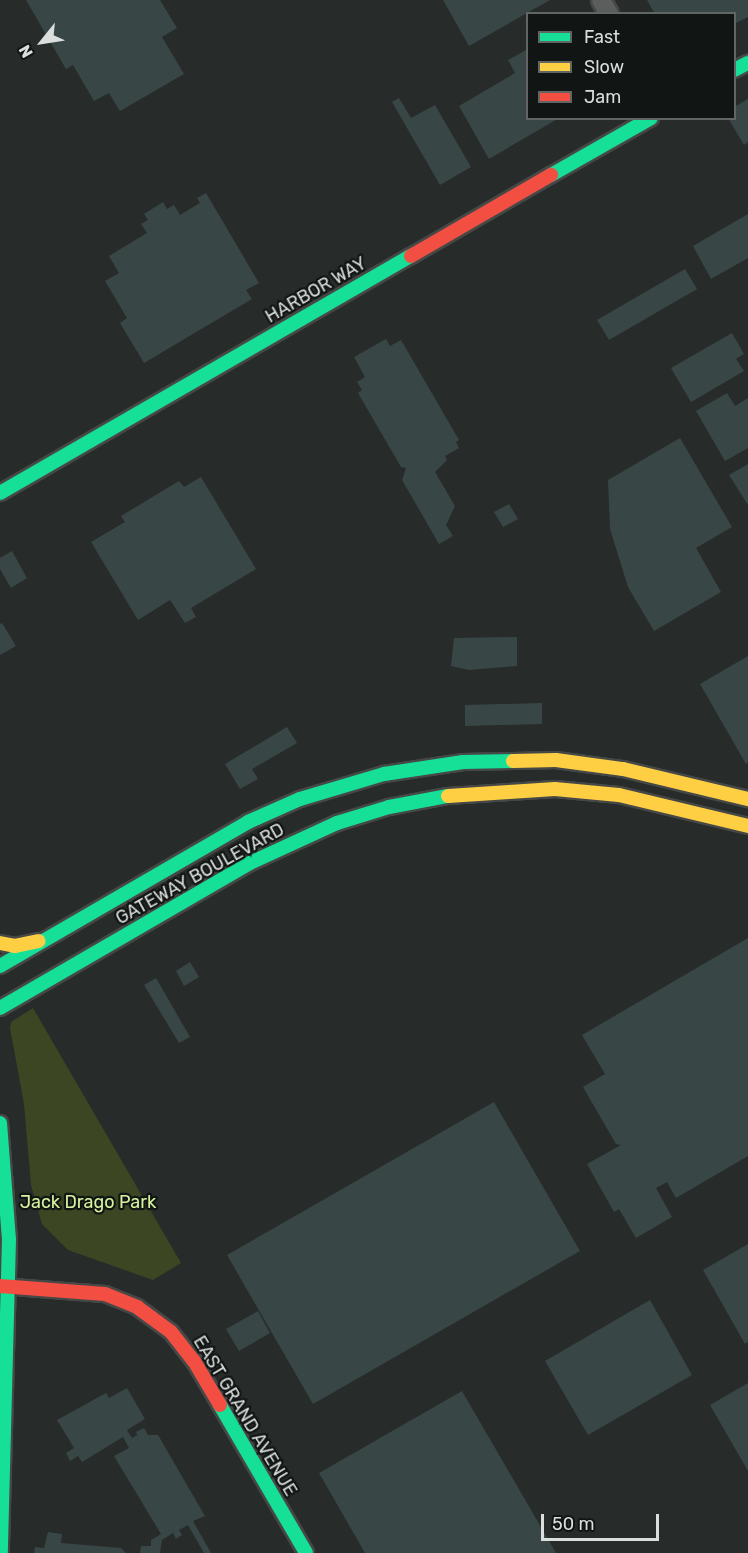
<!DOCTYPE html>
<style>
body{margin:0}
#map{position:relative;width:748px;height:1553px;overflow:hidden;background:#272b29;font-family:Rubik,sans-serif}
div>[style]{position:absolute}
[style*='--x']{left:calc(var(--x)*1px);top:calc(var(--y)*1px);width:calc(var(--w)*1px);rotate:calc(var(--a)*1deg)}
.green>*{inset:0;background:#3c4623}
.building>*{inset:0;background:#384746}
.roads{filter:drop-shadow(2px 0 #454846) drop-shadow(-2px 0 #454846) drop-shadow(0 2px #454846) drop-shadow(0 -2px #454846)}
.street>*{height:18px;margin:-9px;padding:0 9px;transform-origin:9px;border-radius:9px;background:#5b5e5d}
.fast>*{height:14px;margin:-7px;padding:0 7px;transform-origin:7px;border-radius:7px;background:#16e098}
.slow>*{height:14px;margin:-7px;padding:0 7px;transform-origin:7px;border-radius:7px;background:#ffcf43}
.jam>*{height:14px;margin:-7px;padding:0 7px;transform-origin:7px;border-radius:7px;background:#f24e42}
span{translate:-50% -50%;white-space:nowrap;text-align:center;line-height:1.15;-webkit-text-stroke:4.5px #111513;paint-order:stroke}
.street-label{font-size:18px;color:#dadfdd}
.park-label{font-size:18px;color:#d7f19e}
.legend{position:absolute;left:526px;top:12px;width:210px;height:108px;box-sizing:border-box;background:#111513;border:2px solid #616664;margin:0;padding:8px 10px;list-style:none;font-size:18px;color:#dadfdd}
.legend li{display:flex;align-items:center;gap:12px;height:30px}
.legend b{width:30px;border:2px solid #616664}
.north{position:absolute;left:12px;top:12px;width:60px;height:60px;-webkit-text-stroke:4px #111513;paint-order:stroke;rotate:240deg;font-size:16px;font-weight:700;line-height:24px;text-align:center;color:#dadfdd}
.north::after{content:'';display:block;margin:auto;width:21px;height:27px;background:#dadfdd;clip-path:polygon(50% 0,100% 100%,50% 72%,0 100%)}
.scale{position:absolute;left:541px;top:1514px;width:118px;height:27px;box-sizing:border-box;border:3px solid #dadfdd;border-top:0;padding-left:8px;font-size:18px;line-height:21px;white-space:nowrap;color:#dadfdd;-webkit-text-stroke:4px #111513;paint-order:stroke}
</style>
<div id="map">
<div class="green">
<div style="clip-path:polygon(33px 1008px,181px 1263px,153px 1280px,68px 1250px,42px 1224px,31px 1185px,24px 1104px,10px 1028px,11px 1022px)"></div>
</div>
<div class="building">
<div style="clip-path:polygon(26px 0,160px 0,177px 28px,162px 37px,184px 74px,120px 111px,109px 93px,94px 101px,73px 65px,66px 69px)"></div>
<div style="clip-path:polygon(443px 0,550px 0,469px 46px)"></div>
<div style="clip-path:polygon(647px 0,748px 0,748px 17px,734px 24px,734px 14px,655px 14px)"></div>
<div style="clip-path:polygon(528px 49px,528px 118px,559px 118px,489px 159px,459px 106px,515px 73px,508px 60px)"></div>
<div style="clip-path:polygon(399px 98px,411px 118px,435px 105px,471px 167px,440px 185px,392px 102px)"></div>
<div style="clip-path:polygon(748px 99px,748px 142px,744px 145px,728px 118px,734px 118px,734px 107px)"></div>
<div style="clip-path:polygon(206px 193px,259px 283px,246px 290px,252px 299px,144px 363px,120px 323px,127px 318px,105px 281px,119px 273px,109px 256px,147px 233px,141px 224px,148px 220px,144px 214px,163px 202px,167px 209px,174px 205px,180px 215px,200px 203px,197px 198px)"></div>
<div style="clip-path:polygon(748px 214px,748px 258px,711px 279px,693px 246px)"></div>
<div style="clip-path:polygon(685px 269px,697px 289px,609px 340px,597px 320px)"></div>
<div style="clip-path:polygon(732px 333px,744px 354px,736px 359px,744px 371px,691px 402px,671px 368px)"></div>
<div style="clip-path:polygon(386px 339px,390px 346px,401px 340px,459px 440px,456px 442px,459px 448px,445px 456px,447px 460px,435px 472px,455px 506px,446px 525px,453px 536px,439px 544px,402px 480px,406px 468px,401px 467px,358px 393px,362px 390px,357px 382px,365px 377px,354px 357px)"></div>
<div style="clip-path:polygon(727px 393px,735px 406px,748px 398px,748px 448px,725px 461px,696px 411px)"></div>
<div style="clip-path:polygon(680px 438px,732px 527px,696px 548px,721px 592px,654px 631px,628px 587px,610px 529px,608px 480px)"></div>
<div style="clip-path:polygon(748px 464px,748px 505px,729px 475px)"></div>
<div style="clip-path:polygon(201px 477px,256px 569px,191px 608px,196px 617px,185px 623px,170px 600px,138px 620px,91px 542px,125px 522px,121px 516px,179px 481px,184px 487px)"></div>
<div style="clip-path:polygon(509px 504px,518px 519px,503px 527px,494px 512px)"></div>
<div style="clip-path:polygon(12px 551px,27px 578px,11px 588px,0 569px,0 558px)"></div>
<div style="clip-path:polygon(2px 623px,16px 646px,0 655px,0 624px)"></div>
<div style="clip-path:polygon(517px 637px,517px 666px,469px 670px,451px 666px,454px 638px)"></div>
<div style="clip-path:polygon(748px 656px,748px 762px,746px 764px,700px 684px)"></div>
<div style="clip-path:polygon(542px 703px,542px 724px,465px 726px,465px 705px)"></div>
<div style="clip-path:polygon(287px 727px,297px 743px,252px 769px,258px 779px,240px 789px,225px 764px)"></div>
<div style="clip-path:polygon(748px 938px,748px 1156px,676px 1198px,667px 1182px,656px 1188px,672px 1217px,636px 1238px,619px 1209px,614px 1212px,587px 1164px,621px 1145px,616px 1144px,583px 1087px,605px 1074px,582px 1035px)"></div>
<div style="clip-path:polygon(190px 962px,199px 977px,184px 986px,176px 971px)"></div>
<div style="clip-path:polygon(156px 978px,190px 1037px,179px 1043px,144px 985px)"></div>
<div style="clip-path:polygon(494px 1102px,580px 1251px,313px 1404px,227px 1255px)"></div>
<div style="clip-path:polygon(748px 1244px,748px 1342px,745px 1344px,703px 1270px)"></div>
<div style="clip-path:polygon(650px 1300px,692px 1375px,588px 1435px,545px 1361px)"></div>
<div style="clip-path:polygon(258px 1311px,270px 1333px,239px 1351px,226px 1329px)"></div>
<div style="clip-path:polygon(748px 1383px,748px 1471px,710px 1405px)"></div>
<div style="clip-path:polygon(127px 1388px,145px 1419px,127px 1430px,132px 1438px,137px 1435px,140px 1441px,136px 1432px,144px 1428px,148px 1435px,158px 1435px,205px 1516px,193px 1521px,211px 1553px,204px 1553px,188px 1525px,179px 1530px,182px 1535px,176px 1539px,173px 1533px,162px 1540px,160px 1553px,140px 1553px,141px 1546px,151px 1546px,151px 1540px,161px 1534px,114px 1456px,129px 1448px,123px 1437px,82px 1462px,78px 1456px,70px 1461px,66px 1453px,74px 1448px,57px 1420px,106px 1393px,109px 1398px)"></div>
<div style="clip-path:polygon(462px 1391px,556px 1553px,365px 1553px,319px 1473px)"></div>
<div style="clip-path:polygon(48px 1532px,62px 1534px,61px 1543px,121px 1548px,126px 1553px,34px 1553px,35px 1547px,44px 1548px)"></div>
</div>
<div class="roads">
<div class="street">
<div style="--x:601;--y:0;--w:16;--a:60"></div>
</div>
<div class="fast">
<div style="--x:734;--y:70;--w:16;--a:-27"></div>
<div style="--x:551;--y:175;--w:115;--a:-29.7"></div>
<div style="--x:0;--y:493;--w:474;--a:-30"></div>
<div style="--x:0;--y:966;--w:287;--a:-30.1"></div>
<div style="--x:248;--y:822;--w:57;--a:-23.9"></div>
<div style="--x:300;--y:799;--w:88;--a:-16.6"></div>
<div style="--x:384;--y:774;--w:80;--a:-8.6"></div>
<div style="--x:463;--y:762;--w:50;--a:-1.1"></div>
<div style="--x:0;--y:1008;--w:289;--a:-30.1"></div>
<div style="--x:250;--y:863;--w:96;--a:-24.7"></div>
<div style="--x:337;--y:823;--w:54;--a:-17.1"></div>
<div style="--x:389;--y:807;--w:60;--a:-10.6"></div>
<div style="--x:0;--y:1123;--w:116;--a:85.6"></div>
<div style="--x:9;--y:1239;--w:314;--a:91.5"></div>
<div style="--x:220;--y:1405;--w:171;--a:59.8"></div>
</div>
<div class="slow">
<div style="--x:513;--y:761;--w:43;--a:-1.3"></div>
<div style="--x:556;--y:760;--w:68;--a:7.7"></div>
<div style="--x:623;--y:769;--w:129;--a:13.5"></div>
<div style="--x:448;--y:796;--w:107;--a:-3.7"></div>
<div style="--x:555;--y:789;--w:64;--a:5.4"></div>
<div style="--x:619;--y:795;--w:133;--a:13.5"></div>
<div style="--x:0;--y:943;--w:15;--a:11"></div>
<div style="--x:15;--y:946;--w:24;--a:-12"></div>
</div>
<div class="jam">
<div style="--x:411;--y:256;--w:162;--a:-30.1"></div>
<div style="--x:0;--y:1286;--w:105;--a:4.4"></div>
<div style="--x:105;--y:1294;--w:35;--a:22"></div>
<div style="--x:137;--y:1307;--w:42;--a:36.3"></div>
<div style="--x:171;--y:1332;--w:37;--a:52"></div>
<div style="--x:194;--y:1361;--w:51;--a:59.4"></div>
</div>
</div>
<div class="street-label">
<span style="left:316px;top:290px;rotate:-30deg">HARBOR WAY</span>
<span style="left:200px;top:874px;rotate:-29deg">GATEWAY BOULEVARD</span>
<span style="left:245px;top:1416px;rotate:59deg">EAST GRAND AVENUE</span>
</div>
<div class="park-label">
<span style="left:88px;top:1202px">Jack Drago Park</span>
</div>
<ul class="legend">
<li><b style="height:8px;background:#16e098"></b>Fast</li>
<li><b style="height:8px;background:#ffcf43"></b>Slow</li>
<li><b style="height:8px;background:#f24e42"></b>Jam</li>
</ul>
<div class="north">N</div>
<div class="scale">50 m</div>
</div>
